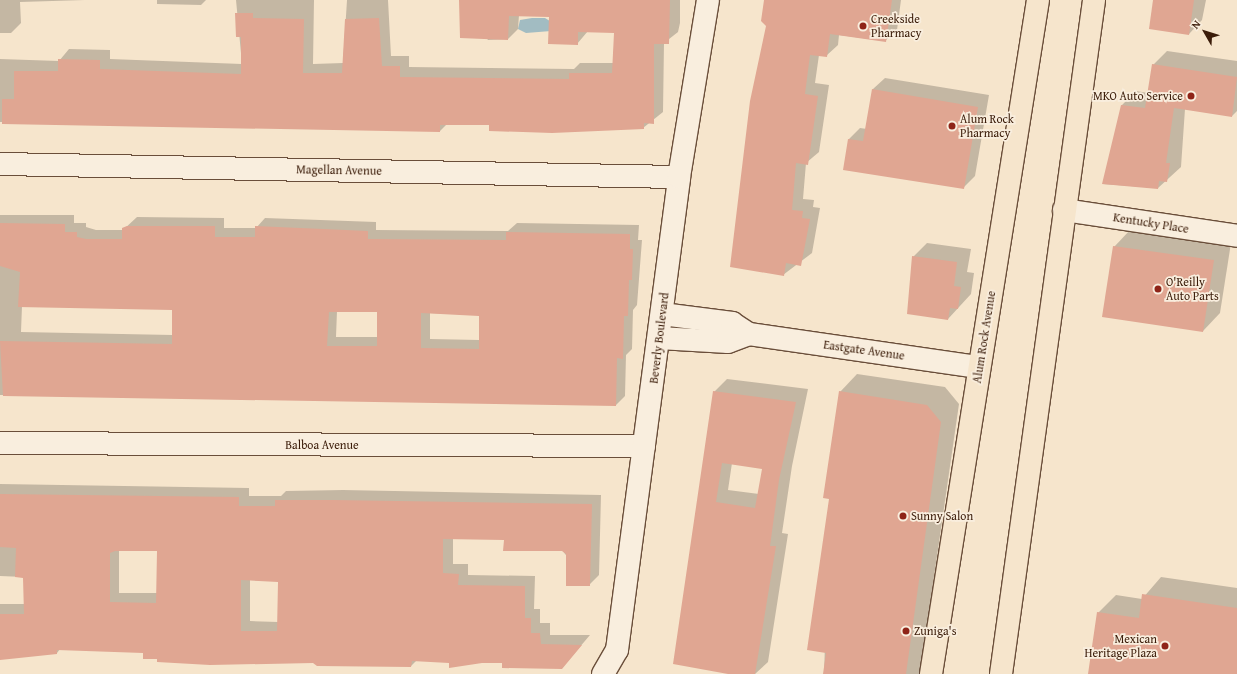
<!DOCTYPE html>
<style>
body{margin:0}
#map{position:relative;width:1237px;height:674px;overflow:hidden;background:#f6e5cc;font-family:"Gentium Book Plus",serif}
div>[style]{position:absolute}
[style*='--x']{left:calc(var(--x)*1px);top:calc(var(--y)*1px);width:calc(var(--w)*1px);rotate:calc(var(--a)*1deg)}
.water>*{inset:0;background:#a2bcc2}
.shadow>*{inset:0;background:#0003}
.building>*{inset:0;background:#e0a692}
.roads{filter:drop-shadow(1px 0 #6a4e3a) drop-shadow(-1px 0 #6a4e3a) drop-shadow(0 1px #6a4e3a) drop-shadow(0 -1px #6a4e3a)}
.minor>*{height:22px;margin:-11px;padding:0 11px;transform-origin:11px;border-radius:11px;background:#f9eede}
.major>*{height:22px;margin:-11px;padding:0 11px;transform-origin:11px;border-radius:11px;background:#f6e5cc}
.dots>*{width:11px;height:11px;translate:-50% -50%;box-sizing:border-box;border:2px solid #f9eede;border-radius:50%}
span{translate:-50% -50%;white-space:nowrap;text-align:center;line-height:1.15;-webkit-text-stroke:3.5px #f9eede;paint-order:stroke}
.poi-label{font-size:12px;color:#3b1c09}
.left{translate:0 -50%;text-align:left}
.right{translate:-100% -50%;text-align:right}
.street-label{font-size:12px;color:#3b1c09}
.north{position:absolute;left:1185px;top:12px;width:40px;height:40px;-webkit-text-stroke:3px #f9eede;paint-order:stroke;rotate:309deg;font-size:11px;font-weight:700;line-height:16px;text-align:center;color:#3b1c09}
.north::after{content:'';display:block;margin:auto;width:14px;height:18px;background:#3b1c09;clip-path:polygon(50% 0,100% 100%,50% 72%,0 100%)}
</style>
<div id="map">
<div class="water">
<div style="clip-path:polygon(532px 18px,545px 18px,553px 23px,551px 31px,526px 33px,518px 29px,520px 20px)"></div>
</div>
<div class="shadow">
<div style="clip-path:polygon(0 0,85px 0,20px 2px,21px 23px,11px 33px,0 33px)"></div>
<div style="clip-path:polygon(157px 0,206px 0,201px 5px,157px 4px)"></div>
<div style="clip-path:polygon(evenodd,236px 0,314px 0,313px 64px,343px 63px,347px 0,680px 0,680px 23px,678px 32px,664px 43px,663px 112px,643px 128px,447px 124px,440px 131px,0 122px,0 59px,59px 61px,69px 49px,110px 50px,110px 59px,242px 64px,236px 0,388px 0,460px 0,488px 40px,508px 39px,518px 29px,519px 15px,550px 16px,577px 44px,588px 31px,615px 32px,613px 63px,580px 63px,574px 69px,409px 67px,409px 56px,391px 56px,388px 0)"></div>
<div style="clip-path:polygon(765px 0,901px 0,897px 30px,885px 41px,839px 35px,838px 45px,826px 56px,819px 55px,815px 83px,829px 85px,819px 152px,806px 163px,803px 199px,814px 200px,813px 207px,820px 208px,812px 253px,783px 275px)"></div>
<div style="clip-path:polygon(1154px 0,1206px 0,1202px 20px,1189px 34px)"></div>
<div style="clip-path:polygon(1167px 51px,1237px 61px,1237px 111px,1232px 116px,1185px 109px,1181px 167px,1158px 188px,1103px 184px,1122px 105px,1136px 91px,1148px 93px,1153px 65px)"></div>
<div style="clip-path:polygon(885px 78px,989px 95px,975px 176px,963px 188px,844px 169px,849px 139px,860px 128px,867px 129px,873px 89px)"></div>
<div style="clip-path:polygon(evenodd,0 215px,74px 215px,74px 223px,86px 223px,86px 227px,96px 230px,123px 230px,137px 217px,224px 218px,224px 228px,256px 228px,265px 218px,376px 222px,376px 230px,508px 231px,517px 223px,639px 225px,638px 240px,642px 240px,637px 305px,633px 310px,632px 349px,626px 355px,625px 396px,616px 405px,0 395px,0 215px,22px 306px,173px 309px,173px 335px,21px 332px,22px 306px,0 215px,337px 311px,378px 311px,378px 337px,336px 337px,337px 311px,0 215px,430px 313px,480px 315px,480px 340px,430px 339px,430px 313px)"></div>
<div style="clip-path:polygon(1131px 229px,1231px 243px,1220px 313px,1203px 331px,1114px 247px)"></div>
<div style="clip-path:polygon(927px 243px,971px 249px,967px 272px,974px 273px,971px 294px,948px 319px,913px 257px)"></div>
<div style="clip-path:polygon(857px 374px,945px 387px,959px 404px,920px 674px,824px 674px,830px 498px,840px 392px)"></div>
<div style="clip-path:polygon(evenodd,727px 379px,808px 389px,792px 466px,782px 533px,788px 534px,768px 662px,755px 674px,675px 663px,714px 392px,727px 379px,732px 463px,763px 468px,759px 494px,728px 490px,732px 463px)"></div>
<div style="clip-path:polygon(evenodd,0 484px,249px 488px,249px 496px,281px 496px,286px 491px,343px 490px,601px 495px,599px 575px,589px 585px,562px 550px,505px 539px,453px 538px,453px 564px,468px 564px,468px 575px,535px 576px,534px 609px,540px 609px,540px 623px,550px 623px,550px 635px,590px 635px,562px 668px,503px 662px,417px 660px,411px 666px,158px 658px,144px 652px,60px 649px,57px 653px,0 659px,0 604px,25px 604px,24px 577px,0 576px,0 484px,158px 549px,157px 593px,119px 593px,119px 551px,158px 549px,0 484px,250px 580px,279px 581px,278px 622px,250px 621px,250px 580px)"></div>
<div style="clip-path:polygon(1161px 577px,1237px 588px,1237px 674px,1089px 674px,1098px 613px,1116px 595px,1142px 599px)"></div>
</div>
<div class="building">
<div style="clip-path:polygon(459px 0,670px 0,669px 44px,654px 44px,654px 124px,644px 123px,644px 129px,552px 133px,489px 131px,489px 125px,440px 125px,440px 132px,2px 124px,2px 99px,14px 99px,14px 71px,58px 71px,58px 59px,100px 60px,100px 69px,241px 74px,241px 37px,236px 37px,235px 13px,253px 13px,253px 18px,304px 19px,303px 73px,342px 73px,345px 19px,379px 18px,382px 66px,400px 66px,400px 77px,569px 79px,569px 73px,612px 73px,614px 33px,578px 32px,578px 45px,548px 44px,549px 17px,509px 16px,508px 40px,460px 38px)"></div>
<div style="clip-path:polygon(764px 0,892px 0,886px 42px,830px 34px,827px 57px,810px 55px,805px 94px,818px 96px,808px 165px,796px 163px,792px 210px,803px 211px,802px 218px,810px 219px,801px 266px,786px 263px,784px 276px,730px 267px,750px 101px,766px 26px,761px 21px)"></div>
<div style="clip-path:polygon(1153px 0,1194px 0,1189px 35px,1149px 29px)"></div>
<div style="clip-path:polygon(1152px 64px,1237px 77px,1232px 117px,1174px 108px,1166px 163px,1170px 163px,1167px 182px,1159px 181px,1158px 189px,1102px 184px,1121px 105px,1145px 108px)"></div>
<div style="clip-path:polygon(872px 89px,978px 107px,964px 189px,843px 170px,848px 139px,863px 141px)"></div>
<div style="clip-path:polygon(evenodd,0 223px,65px 224px,65px 232px,77px 232px,77px 237px,86px 239px,122px 239px,122px 228px,127px 226px,215px 226px,215px 237px,255px 237px,255px 226px,368px 231px,368px 239px,506px 240px,506px 232px,630px 234px,630px 249px,633px 249px,632px 280px,629px 280px,628px 316px,624px 316px,623px 359px,617px 358px,616px 406px,3px 396px,0 341px,172px 344px,172px 310px,18px 307px,20px 272px,0 266px,0 223px,329px 312px,377px 312px,377px 346px,327px 346px,329px 312px,0 223px,421px 313px,479px 316px,479px 349px,421px 348px,421px 313px)"></div>
<div style="clip-path:polygon(1113px 246px,1214px 260px,1203px 332px,1102px 317px)"></div>
<div style="clip-path:polygon(912px 256px,957px 262px,954px 286px,961px 287px,958px 309px,950px 308px,948px 320px,907px 314px)"></div>
<div style="clip-path:polygon(evenodd,713px 391px,796px 402px,779px 480px,770px 546px,776px 546px,755px 674px,728px 674px,673px 664px,713px 391px,722px 463px,762px 469px,755px 508px,716px 502px,722px 463px)"></div>
<div style="clip-path:polygon(839px 391px,927px 405px,941px 422px,906px 674px,823px 674px,826px 653px,807px 650px,829px 499px,823px 498px)"></div>
<div style="clip-path:polygon(evenodd,0 494px,239px 497px,239px 506px,275px 506px,275px 500px,333px 500px,592px 504px,590px 586px,566px 586px,566px 554px,562px 551px,503px 551px,504px 540px,443px 539px,443px 573px,459px 574px,458px 585px,525px 586px,525px 618px,531px 618px,531px 633px,540px 633px,541px 644px,582px 645px,562px 669px,502px 668px,502px 663px,482px 663px,449px 668px,449px 663px,412px 661px,411px 667px,317px 666px,313px 663px,210px 665px,157px 662px,157px 659px,143px 659px,143px 653px,57px 650px,57px 654px,0 660px,0 614px,24px 614px,23px 578px,15px 577px,16px 548px,0 547px,0 494px,115px 551px,157px 551px,156px 603px,110px 602px,110px 553px,115px 551px,0 494px,241px 580px,278px 582px,277px 631px,241px 631px,241px 580px)"></div>
<div style="clip-path:polygon(1142px 594px,1237px 608px,1237px 674px,1088px 674px,1097px 612px,1139px 618px)"></div>
</div>
<div class="roads">
<div class="minor">
<div style="--x:0;--y:164;--w:679;--a:1.1"></div>
<div style="--x:1064;--y:210;--w:175;--a:8.5"></div>
<div style="--x:662;--y:314;--w:71;--a:7.3"></div>
<div style="--x:732;--y:323;--w:20;--a:33"></div>
<div style="--x:749;--y:334;--w:232;--a:8.2"></div>
<div style="--x:659;--y:338;--w:69;--a:3.3"></div>
<div style="--x:728;--y:342;--w:22;--a:-21"></div>
<div style="--x:0;--y:443;--w:644;--a:0.27"></div>
<div style="--x:603;--y:674;--w:28;--a:-60"></div>
<div style="--x:617;--y:650;--w:477;--a:-82.5"></div>
<div style="--x:679;--y:177;--w:179;--a:-80.7"></div>
</div>
<div class="major">
<div style="--x:931;--y:674;--w:682;--a:-80.98"></div>
<div style="--x:1001;--y:674;--w:680;--a:-82.14"></div>
</div>
</div>
<div class="dots">
<div style="left:863px;top:26px;background:#8f2418"></div>
<div style="left:1191px;top:96px;background:#8f2418"></div>
<div style="left:952px;top:126px;background:#8f2418"></div>
<div style="left:1158px;top:289px;background:#8f2418"></div>
<div style="left:903px;top:516px;background:#8f2418"></div>
<div style="left:906px;top:631px;background:#8f2418"></div>
<div style="left:1165px;top:646px;background:#8f2418"></div>
</div>
<div class="poi-label">
<span class="left" style="left:871px;top:26px">Creekside<br>Pharmacy</span>
<span class="right" style="left:1183px;top:96px">MKO Auto Service</span>
<span class="left" style="left:960px;top:126px">Alum Rock<br>Pharmacy</span>
<span class="left" style="left:1166px;top:289px">O'Reilly<br>Auto Parts</span>
<span class="left" style="left:911px;top:516px">Sunny Salon</span>
<span class="left" style="left:914px;top:631px">Zuniga's</span>
<span class="right" style="left:1157px;top:646px">Mexican<br>Heritage Plaza</span>
</div>
<div class="street-label">
<span style="left:339px;top:170px;rotate:1deg">Magellan Avenue</span>
<span style="left:1151px;top:223px;rotate:9deg">Kentucky Place</span>
<span style="left:984px;top:337px;rotate:-81deg">Alum Rock Avenue</span>
<span style="left:659px;top:338px;rotate:-83deg">Beverly Boulevard</span>
<span style="left:864px;top:350px;rotate:8deg">Eastgate Avenue</span>
<span style="left:322px;top:445px">Balboa Avenue</span>
</div>
<div class="north">N</div>
</div>
